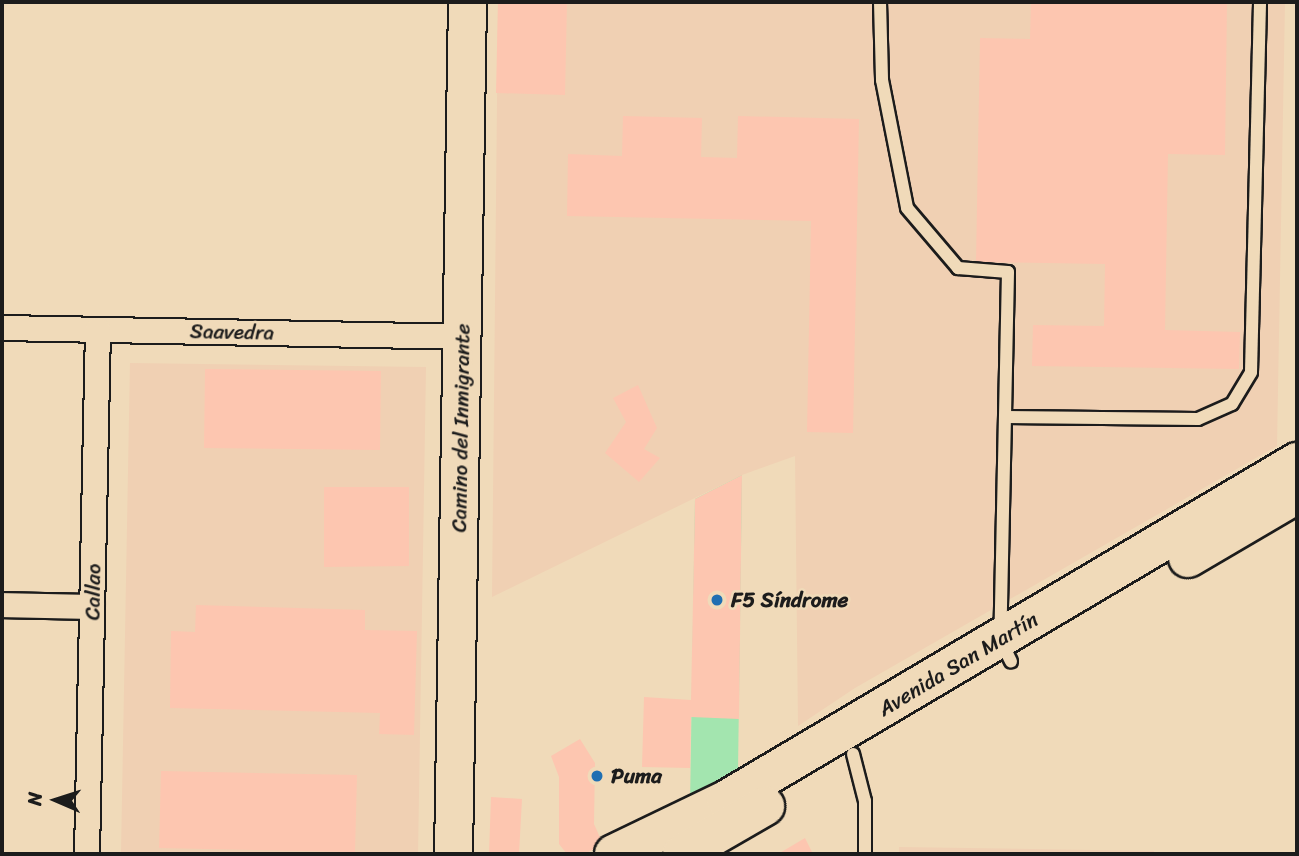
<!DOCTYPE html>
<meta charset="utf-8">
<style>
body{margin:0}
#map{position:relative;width:1299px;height:856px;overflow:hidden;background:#f0dab9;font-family:Sriracha,sans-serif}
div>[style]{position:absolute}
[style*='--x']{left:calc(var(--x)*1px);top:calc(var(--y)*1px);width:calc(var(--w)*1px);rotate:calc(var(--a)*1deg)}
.built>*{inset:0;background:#f0d0b3}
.green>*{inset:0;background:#a3e5af}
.building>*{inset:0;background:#fdc6b0}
.roads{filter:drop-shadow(2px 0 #1c1c1c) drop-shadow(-2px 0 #1c1c1c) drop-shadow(0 2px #1c1c1c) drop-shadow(0 -2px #1c1c1c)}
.lane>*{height:12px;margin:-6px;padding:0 6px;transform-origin:6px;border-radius:6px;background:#f0dab9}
.street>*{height:24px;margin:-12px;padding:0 12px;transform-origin:12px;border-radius:12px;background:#f0dab9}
.secondary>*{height:37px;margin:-18.5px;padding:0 18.5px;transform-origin:18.5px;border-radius:18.5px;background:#f0dab9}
.primary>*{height:38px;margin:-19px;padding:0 19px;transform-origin:19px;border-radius:19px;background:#f0dab9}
.dots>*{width:19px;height:19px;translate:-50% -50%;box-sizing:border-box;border:4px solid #f0dab9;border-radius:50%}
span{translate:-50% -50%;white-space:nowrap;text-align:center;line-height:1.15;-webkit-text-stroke:5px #f0dab9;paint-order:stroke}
.street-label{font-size:21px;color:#1c1c1c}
.poi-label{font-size:21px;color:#1c1c1c;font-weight:700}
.left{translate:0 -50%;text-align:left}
.frame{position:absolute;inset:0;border:4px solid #1c1c1c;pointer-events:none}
.north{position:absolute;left:21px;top:765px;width:70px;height:70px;-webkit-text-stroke:5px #f0dab9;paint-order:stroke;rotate:273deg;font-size:19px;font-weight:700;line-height:28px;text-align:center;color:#1c1c1c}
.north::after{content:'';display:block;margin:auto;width:24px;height:32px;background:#1c1c1c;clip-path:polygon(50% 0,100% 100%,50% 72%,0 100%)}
</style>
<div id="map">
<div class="built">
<div style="clip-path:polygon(498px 2px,1285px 2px,1277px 446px,855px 688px,798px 726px,795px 456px,742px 475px,492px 597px)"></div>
<div style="clip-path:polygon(130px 363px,426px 367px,418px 854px,121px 854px)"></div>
<div style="clip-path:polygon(899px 847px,1154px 851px,1154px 854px,899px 854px)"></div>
</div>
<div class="green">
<div style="clip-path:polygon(742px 475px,738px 772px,690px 804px,695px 499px)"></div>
</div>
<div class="building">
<div style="clip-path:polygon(498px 2px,567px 2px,565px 95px,496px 93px)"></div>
<div style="clip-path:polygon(1031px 2px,1227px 2px,1225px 155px,1168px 154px,1165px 330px,1240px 332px,1239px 369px,1032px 366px,1033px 325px,1104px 326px,1105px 264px,976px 262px,980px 38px,1030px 39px)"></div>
<div style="clip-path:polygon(623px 116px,702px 118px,701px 157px,737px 158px,738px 116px,859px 119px,853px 433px,807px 432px,811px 221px,567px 216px,568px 154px,622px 156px)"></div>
<div style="clip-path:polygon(205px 369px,381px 371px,380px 450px,204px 448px)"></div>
<div style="clip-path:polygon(638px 385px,657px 428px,644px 449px,660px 458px,639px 482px,605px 453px,626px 422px,613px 398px)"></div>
<div style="clip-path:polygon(742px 475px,739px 719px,691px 717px,690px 768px,642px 767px,644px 697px,691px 700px,695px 499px)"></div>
<div style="clip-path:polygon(324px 487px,409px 487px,409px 566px,324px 567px)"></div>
<div style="clip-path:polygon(196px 605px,365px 610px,365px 630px,417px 631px,414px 735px,379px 734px,380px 713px,170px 708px,171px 631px,195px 632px)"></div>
<div style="clip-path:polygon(580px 739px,595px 763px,594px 824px,603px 844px,585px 854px,567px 854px,559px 844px,559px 777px,551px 756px)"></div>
<div style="clip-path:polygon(161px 771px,357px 775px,355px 852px,159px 848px)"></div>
<div style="clip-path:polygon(491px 797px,522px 799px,519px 854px,489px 854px)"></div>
<div style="clip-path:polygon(805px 838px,813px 854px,778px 854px)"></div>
</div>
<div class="roads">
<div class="lane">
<div style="--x:880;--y:2;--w:78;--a:88.5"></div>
<div style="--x:882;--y:80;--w:130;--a:78.9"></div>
<div style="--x:907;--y:208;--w:79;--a:49.6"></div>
<div style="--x:958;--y:268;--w:50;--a:4.6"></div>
<div style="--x:1008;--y:272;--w:367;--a:91.2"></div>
<div style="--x:1000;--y:639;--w:25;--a:64"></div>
<div style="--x:1006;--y:417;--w:192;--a:0.6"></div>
<div style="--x:1198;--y:419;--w:37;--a:-24"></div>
<div style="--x:1232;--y:404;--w:37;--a:-59"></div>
<div style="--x:1251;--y:372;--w:370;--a:-88.6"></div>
<div style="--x:853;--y:754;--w:49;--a:75.7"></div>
<div style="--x:865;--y:801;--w:53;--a:90"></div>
</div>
<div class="street">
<div style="--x:2;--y:328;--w:460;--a:1.1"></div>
<div style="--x:2;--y:605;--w:90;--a:1.3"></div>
<div style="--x:87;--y:854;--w:524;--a:-88.8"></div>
</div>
<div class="secondary">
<div style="--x:453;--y:854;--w:852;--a:-89.06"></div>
</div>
<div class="primary">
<div style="--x:1188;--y:558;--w:126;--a:-30.4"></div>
<div style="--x:614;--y:854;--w:124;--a:-25.7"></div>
<div style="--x:726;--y:800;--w:664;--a:-30.62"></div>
<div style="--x:682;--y:854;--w:96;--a:-30"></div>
</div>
</div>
<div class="dots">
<div style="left:717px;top:600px;background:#1f6fb2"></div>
<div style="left:597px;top:776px;background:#1f6fb2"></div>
</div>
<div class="street-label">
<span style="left:232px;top:332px;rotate:1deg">Saavedra</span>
<span style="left:461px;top:428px;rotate:-89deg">Camino del Inmigrante</span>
<span style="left:93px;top:592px;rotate:-89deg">Callao</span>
<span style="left:958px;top:664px;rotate:-31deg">Avenida San Martín</span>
</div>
<div class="poi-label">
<span class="left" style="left:731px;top:600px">F5 Síndrome</span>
<span class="left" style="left:611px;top:776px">Puma</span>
</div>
<div class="frame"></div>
<div class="north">N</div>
</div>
